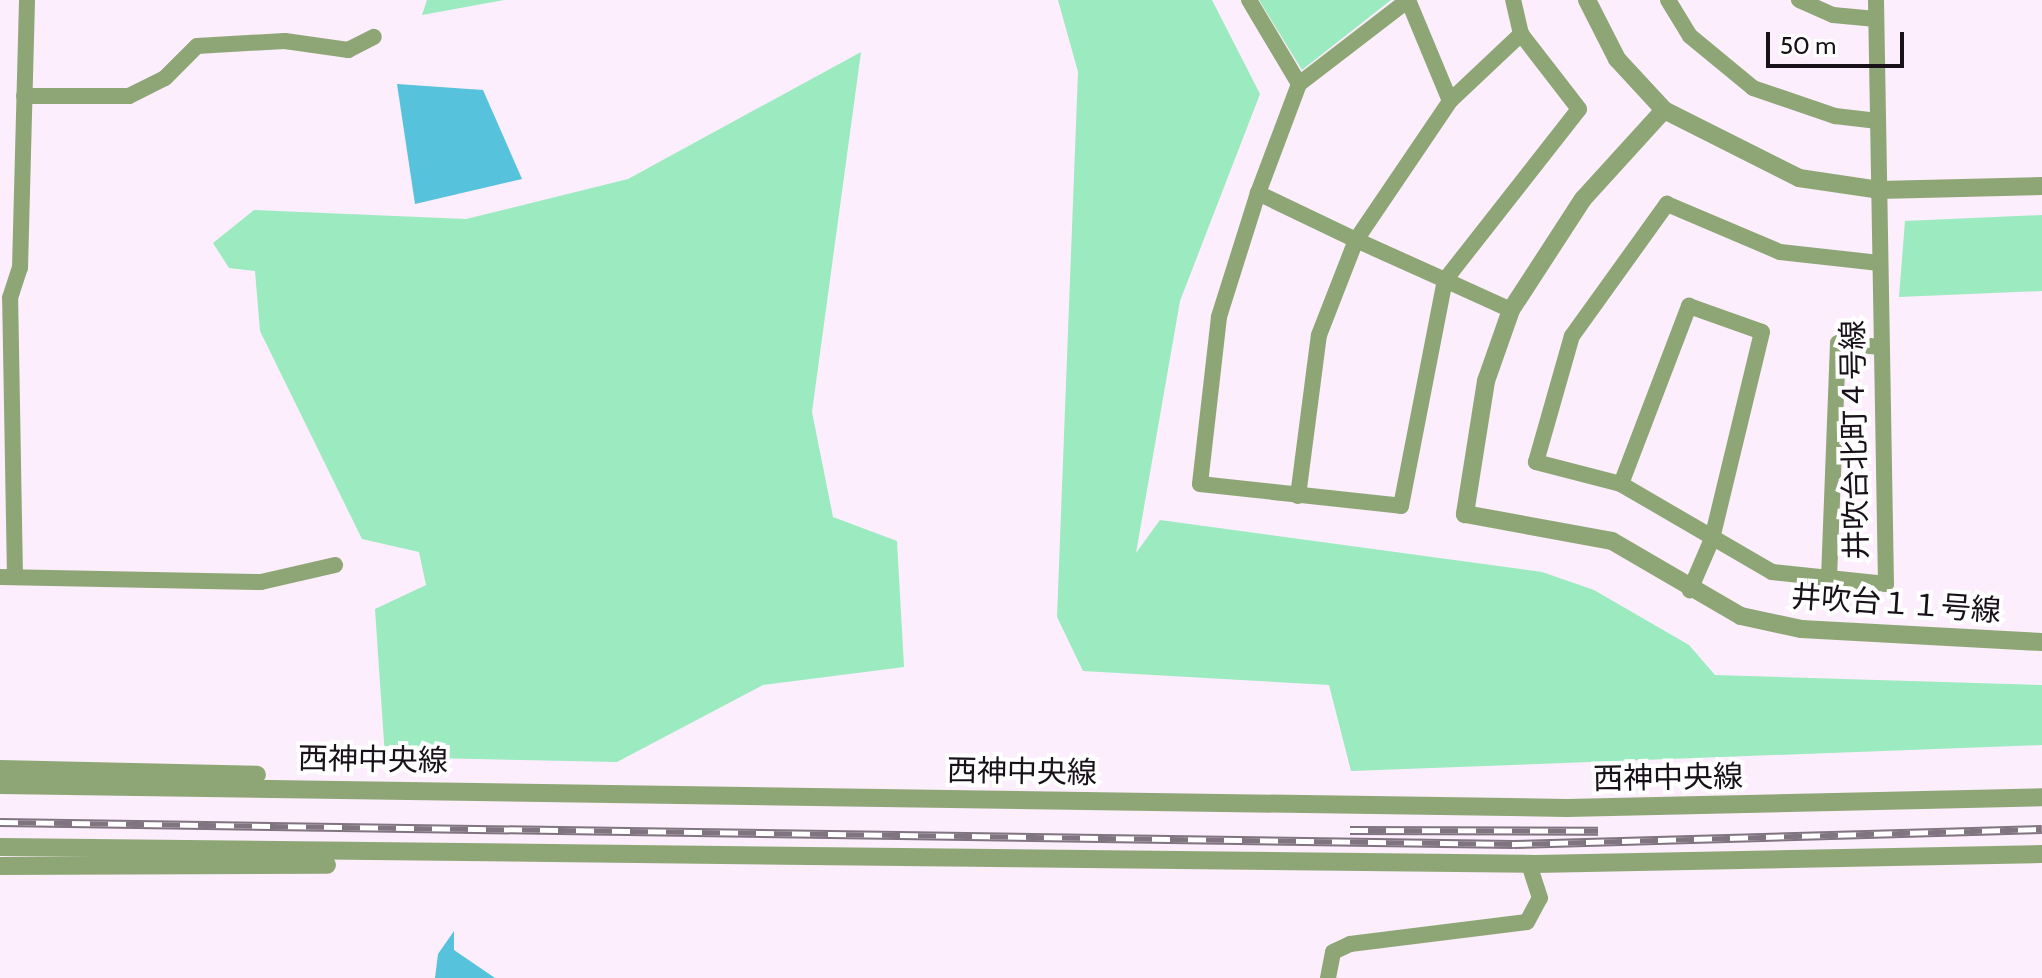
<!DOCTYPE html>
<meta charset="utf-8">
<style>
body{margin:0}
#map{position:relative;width:2042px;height:978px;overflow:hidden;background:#fceefc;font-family:Cabin,"Noto Sans JP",sans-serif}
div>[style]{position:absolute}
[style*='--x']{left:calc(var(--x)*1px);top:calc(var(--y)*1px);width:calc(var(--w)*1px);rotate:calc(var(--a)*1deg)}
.green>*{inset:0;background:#9beac0}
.water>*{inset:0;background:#56c2dc}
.minor>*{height:16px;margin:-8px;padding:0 8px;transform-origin:8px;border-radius:8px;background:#8ea675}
.tertiary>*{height:18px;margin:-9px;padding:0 9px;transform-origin:9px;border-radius:9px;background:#8ea675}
.rail>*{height:9px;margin-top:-4.5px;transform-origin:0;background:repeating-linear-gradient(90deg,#fff 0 18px,#7f747f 0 36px);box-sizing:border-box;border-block:2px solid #7f747f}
span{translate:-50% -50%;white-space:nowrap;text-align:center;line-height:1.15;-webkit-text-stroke:8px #fff;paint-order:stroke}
.street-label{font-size:30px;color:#181119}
.scale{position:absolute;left:1766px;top:32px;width:138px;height:36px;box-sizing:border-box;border:4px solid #181119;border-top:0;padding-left:10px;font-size:24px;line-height:28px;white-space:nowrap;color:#181119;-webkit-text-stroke:6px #fff;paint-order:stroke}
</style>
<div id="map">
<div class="green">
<div style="clip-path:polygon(427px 0,504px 0,422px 15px)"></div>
<div style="clip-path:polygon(1058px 0,1212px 0,1260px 94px,1180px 301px,1136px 553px,1160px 520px,1542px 572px,1594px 590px,1689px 645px,1715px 675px,2042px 685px,2042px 745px,1351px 771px,1329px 685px,1083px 671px,1057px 617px,1078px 72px)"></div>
<div style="clip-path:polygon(1259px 0,1391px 0,1302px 70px)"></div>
<div style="clip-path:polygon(861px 52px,812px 412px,833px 517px,897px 541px,904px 667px,763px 685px,617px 762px,385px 757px,375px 609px,426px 585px,419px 552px,362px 539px,260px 331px,255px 271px,229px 268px,213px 243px,254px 210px,466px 219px,628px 179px)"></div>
<div style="clip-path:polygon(2042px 215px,2042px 291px,1899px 297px,1905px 221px)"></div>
</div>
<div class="water">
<div style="clip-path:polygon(397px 84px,483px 90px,522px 179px,415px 204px)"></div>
<div style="clip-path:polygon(454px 931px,454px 950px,495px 978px,435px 978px,438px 954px)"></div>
</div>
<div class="minor">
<div style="--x:1249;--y:0;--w:98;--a:59.2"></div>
<div style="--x:1299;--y:84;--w:116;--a:110.6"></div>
<div style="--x:1408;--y:0;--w:109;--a:67.4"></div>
<div style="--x:1668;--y:0;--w:42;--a:58.6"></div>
<div style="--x:1690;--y:36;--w:82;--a:39.5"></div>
<div style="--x:1753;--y:88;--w:87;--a:18.9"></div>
<div style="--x:1835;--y:116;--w:43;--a:6.6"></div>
<div style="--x:1799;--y:0;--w:37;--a:24"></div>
<div style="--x:1833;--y:15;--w:43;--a:5.3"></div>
<div style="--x:1876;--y:0;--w:584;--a:89.02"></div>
<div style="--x:1886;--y:584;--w:115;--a:-174"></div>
<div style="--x:1772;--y:572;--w:175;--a:-149.8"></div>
<div style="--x:1621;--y:484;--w:88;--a:-165.5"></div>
<div style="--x:1536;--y:462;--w:131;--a:-74.1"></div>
<div style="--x:1572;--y:336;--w:163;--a:-54.3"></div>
<div style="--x:1667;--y:204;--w:123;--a:23"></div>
<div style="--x:1780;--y:252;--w:100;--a:6.3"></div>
<div style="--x:1299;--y:84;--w:138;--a:-37.6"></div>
<div style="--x:24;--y:96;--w:105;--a:0"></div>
<div style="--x:129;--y:96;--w:40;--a:-26.6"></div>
<div style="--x:165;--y:78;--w:45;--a:-45"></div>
<div style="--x:197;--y:46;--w:88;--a:-3.3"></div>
<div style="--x:285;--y:41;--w:64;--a:8.1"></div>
<div style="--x:348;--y:50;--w:29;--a:-27"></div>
<div style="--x:1511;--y:310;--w:72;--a:-155.6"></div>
<div style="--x:1445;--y:280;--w:98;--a:-155.8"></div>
<div style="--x:1356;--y:240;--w:109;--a:-154.4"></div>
<div style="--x:1258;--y:193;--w:130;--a:107.5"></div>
<div style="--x:1219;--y:317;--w:168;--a:96.5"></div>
<div style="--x:1200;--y:484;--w:202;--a:6.2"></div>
<div style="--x:1401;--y:506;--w:230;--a:-79"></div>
<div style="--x:1445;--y:280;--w:217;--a:-51.9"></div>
<div style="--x:1579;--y:109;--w:95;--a:-127.7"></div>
<div style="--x:1521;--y:34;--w:35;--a:-103"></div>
<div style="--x:1621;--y:484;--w:191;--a:-69.1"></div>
<div style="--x:1689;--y:306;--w:77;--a:19.6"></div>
<div style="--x:1762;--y:332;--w:213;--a:103.6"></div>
<div style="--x:1712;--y:539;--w:56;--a:113.3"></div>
<div style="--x:1298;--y:496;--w:162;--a:-82.6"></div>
<div style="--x:1319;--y:335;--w:102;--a:-68.7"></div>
<div style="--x:1356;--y:240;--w:168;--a:-55.9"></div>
<div style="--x:1450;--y:101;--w:98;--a:-43.3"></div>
<div style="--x:0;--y:577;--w:261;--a:1.1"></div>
<div style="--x:261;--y:582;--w:76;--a:-12.9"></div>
<div style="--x:15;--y:577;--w:279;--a:-91"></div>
<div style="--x:10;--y:298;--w:32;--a:-72"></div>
<div style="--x:20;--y:268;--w:268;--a:-88.5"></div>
<div style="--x:1829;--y:578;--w:235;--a:-87.8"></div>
<div style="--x:1838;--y:343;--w:43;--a:5.3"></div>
<div style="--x:1328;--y:978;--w:26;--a:-79"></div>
<div style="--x:1333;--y:952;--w:19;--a:-25"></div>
<div style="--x:1350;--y:944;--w:178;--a:-7.1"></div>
<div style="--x:1527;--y:922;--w:27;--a:-62"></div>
<div style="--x:1540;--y:898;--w:36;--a:-108"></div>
</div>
<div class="tertiary">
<div style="--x:1587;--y:0;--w:66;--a:63"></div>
<div style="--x:1617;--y:59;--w:69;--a:47.3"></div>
<div style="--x:1664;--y:110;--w:151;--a:26.7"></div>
<div style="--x:1799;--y:178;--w:81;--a:8.5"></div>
<div style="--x:1879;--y:190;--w:163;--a:-1.4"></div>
<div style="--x:1664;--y:110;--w:120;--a:132.3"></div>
<div style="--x:1583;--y:199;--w:132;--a:123"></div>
<div style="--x:1511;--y:310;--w:75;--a:109.4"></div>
<div style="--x:1486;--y:381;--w:135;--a:99"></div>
<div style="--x:1465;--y:514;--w:149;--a:10.4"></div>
<div style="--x:1612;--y:541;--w:149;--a:30.2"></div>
<div style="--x:1741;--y:616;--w:61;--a:12.2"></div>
<div style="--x:1801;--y:629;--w:241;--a:3.1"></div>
<div style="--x:0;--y:769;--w:257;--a:1.3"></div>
<div style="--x:0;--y:785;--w:1567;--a:0.84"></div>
<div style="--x:1567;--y:808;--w:475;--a:-1.3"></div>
<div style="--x:0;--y:847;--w:1535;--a:0.63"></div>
<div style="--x:1535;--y:864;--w:507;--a:-1.13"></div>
<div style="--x:0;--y:866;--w:327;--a:-0.2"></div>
</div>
<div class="rail">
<div style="--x:0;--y:822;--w:1514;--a:0.83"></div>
<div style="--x:1514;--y:844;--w:528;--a:-1.63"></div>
<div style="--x:1350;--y:830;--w:248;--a:0.2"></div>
</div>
<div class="street-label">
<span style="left:1855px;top:440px;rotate:-91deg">井吹台北町４号線</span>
<span style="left:1896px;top:604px;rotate:4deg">井吹台１１号線</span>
<span style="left:373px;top:760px;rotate:1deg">西神中央線</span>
<span style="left:1022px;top:772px;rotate:1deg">西神中央線</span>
<span style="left:1668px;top:778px;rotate:-1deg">西神中央線</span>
</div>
<div class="scale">50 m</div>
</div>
